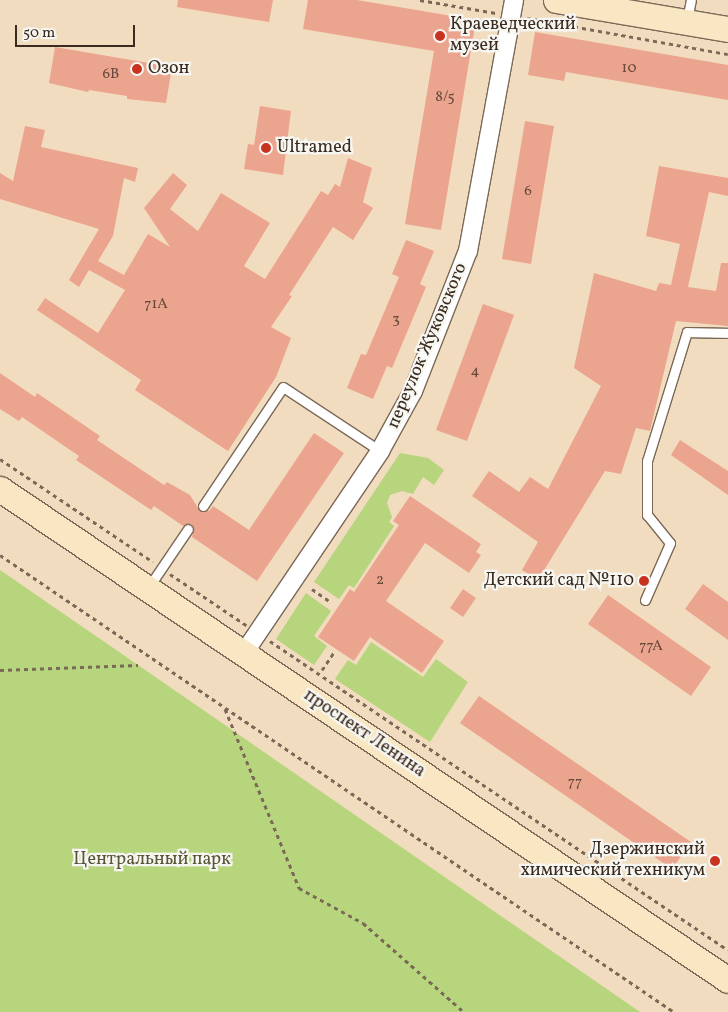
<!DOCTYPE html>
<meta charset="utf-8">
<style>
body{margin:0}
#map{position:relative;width:728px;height:1012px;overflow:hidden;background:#f2dcbf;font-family:Vollkorn,serif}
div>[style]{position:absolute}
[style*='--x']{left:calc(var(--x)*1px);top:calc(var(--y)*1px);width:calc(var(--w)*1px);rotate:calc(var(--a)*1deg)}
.green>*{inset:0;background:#b6d57c}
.building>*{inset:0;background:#eba48e}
.path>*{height:3px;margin-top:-1.5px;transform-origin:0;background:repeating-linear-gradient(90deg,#7b6856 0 4px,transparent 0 8px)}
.roads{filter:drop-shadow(1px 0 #7b6856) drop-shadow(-1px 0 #7b6856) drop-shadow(0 1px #7b6856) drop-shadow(0 -1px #7b6856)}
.service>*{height:9px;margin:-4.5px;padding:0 4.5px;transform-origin:4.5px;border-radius:4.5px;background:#fff}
.minor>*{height:18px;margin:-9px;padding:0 9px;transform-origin:9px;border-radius:9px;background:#fff}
.secondary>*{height:25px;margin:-12.5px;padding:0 12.5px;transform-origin:12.5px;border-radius:12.5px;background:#f9e7c3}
.dots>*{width:14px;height:14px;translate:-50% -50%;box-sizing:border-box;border:2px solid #f6f6f2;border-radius:50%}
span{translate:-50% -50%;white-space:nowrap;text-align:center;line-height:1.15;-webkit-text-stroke:4.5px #f6f6f2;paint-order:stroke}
.number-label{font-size:15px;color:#67483a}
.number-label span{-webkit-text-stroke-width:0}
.poi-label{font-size:18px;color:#3b2a1e}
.left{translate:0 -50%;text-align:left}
.right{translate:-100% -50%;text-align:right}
.street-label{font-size:18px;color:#3b2a1e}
.park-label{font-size:18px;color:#5a5536}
.scale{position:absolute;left:15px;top:25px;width:120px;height:22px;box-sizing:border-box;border:2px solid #3b2a1e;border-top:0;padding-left:6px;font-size:15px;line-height:18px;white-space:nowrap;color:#3b2a1e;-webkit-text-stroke:4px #f6f6f2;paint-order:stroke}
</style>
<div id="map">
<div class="green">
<div style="clip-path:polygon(400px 453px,428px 458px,444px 470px,434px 485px,423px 477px,413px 494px,402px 491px,390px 495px,387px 503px,392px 517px,389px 522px,394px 526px,354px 588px,349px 585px,339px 599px,314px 582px)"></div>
<div style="clip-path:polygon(0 570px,138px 665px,640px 1012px,0 1012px)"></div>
<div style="clip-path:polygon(306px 593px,331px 611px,314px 636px,327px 646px,314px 665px,276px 639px)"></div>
<div style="clip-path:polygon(371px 642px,423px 677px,436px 659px,468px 682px,430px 742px,335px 679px,348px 660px,356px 665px)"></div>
</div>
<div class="building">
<div style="clip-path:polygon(178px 0,273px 0,269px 22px,177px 7px)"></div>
<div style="clip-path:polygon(308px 0,357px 0,476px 20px,441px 230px,405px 224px,434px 51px,303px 29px)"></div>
<div style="clip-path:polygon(535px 32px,728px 65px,728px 100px,566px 72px,564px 81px,528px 75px)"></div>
<div style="clip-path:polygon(55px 47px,172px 67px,166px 103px,127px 99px,127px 96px,89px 90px,88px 92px,49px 83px)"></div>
<div style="clip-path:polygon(260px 106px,291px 111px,283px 175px,244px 169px,248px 144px,254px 145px)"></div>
<div style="clip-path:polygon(525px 121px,554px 126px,531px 264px,502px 259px)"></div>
<div style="clip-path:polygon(25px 126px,45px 130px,41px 147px,138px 168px,135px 182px,124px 178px,113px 236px,98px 261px,124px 275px,148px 234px,170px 247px,144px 208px,173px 173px,187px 185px,170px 209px,198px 231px,221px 193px,270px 223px,244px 266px,265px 279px,321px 191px,328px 195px,335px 184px,340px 187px,348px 158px,372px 168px,363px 202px,373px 208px,353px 240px,333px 227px,289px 295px,292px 296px,271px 327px,291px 338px,276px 377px,228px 451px,135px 390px,141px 380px,37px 310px,45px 298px,98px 333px,125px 290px,89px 270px,79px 287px,69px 280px,99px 229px,0 199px,0 173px,13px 181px)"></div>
<div style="clip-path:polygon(659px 166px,728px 178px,728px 196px,709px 192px,688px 287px,716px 291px,721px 263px,728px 263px,728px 326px,676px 321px,650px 431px,636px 428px,621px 474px,605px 471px,538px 580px,522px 570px,538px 542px,472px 496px,489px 471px,519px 492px,530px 477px,548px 489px,601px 386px,574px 368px,594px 273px,656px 291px,659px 283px,671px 285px,680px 244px,646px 236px)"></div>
<div style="clip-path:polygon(406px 240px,434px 251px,420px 284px,426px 287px,392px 368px,387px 366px,373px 399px,347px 388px,361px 354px,366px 355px,399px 277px,392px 274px)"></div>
<div style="clip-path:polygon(483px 304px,514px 315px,467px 441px,436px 430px)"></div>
<div style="clip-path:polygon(0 373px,35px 397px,37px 393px,100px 436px,97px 440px,164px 485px,167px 482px,190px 495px,200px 511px,209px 511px,213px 506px,249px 530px,314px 433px,344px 453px,257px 581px,192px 537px,194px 529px,191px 524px,183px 526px,154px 506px,151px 510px,76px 460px,79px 456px,22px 417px,19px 421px,0 409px)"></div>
<div style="clip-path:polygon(680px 440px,728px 471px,728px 495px,671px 455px)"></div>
<div style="clip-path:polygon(410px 496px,481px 544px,476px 552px,481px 555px,469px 573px,425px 543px,386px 601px,444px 641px,422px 673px,370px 637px,354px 661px,318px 637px,350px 589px,354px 592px,399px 525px,393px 521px)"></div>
<div style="clip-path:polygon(703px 584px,728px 602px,728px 640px,685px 609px)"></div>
<div style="clip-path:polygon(463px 589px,476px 598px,463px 617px,450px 608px)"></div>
<div style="clip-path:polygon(608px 595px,711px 667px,691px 696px,588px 624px)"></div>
<div style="clip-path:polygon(479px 696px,691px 842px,672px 869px,460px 723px)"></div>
</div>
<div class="path">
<div style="--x:420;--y:0;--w:77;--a:9.7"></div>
<div style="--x:527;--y:18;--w:204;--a:10.2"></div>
<div style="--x:0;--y:459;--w:184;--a:33.9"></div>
<div style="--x:0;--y:555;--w:814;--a:34.14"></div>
<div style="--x:170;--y:574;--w:92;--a:33.9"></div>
<div style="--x:312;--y:589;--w:21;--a:35"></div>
<div style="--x:270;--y:641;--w:552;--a:34.01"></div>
<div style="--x:0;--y:670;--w:138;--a:-2.1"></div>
<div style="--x:322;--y:670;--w:22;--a:-56"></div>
<div style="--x:225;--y:709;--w:194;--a:67.5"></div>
<div style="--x:299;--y:888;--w:73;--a:28.7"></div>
<div style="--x:363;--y:923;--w:135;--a:41.4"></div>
</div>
<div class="roads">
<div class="service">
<div style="--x:687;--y:20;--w:20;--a:-79"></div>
<div style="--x:203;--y:506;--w:143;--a:-56.1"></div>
<div style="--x:283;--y:387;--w:116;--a:33.4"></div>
<div style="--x:148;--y:588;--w:71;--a:-55.9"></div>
<div style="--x:645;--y:600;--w:62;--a:-66.3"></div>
<div style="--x:670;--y:543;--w:36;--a:-129"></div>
<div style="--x:647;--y:515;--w:54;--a:-90"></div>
<div style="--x:647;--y:461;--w:135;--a:-72.8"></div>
<div style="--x:687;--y:332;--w:41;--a:1.4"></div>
</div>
<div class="minor">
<div style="--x:244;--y:653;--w:244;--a:-56"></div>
<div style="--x:380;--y:451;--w:68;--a:-61.2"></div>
<div style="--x:413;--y:391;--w:150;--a:-68.6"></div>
<div style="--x:468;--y:251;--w:255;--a:-79.6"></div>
</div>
<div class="secondary">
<div style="--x:556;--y:0;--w:174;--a:9.6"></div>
<div style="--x:0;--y:489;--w:878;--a:34"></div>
</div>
</div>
<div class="dots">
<div style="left:440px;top:36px;background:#c8321e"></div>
<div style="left:137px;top:69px;background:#c8321e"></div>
<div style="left:266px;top:148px;background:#c8321e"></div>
<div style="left:644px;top:581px;background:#c8321e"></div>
<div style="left:715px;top:861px;background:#c8321e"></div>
</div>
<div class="number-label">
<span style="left:629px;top:69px">10</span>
<span style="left:111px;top:75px">6В</span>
<span style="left:445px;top:98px">8/5</span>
<span style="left:528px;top:192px">6</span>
<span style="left:156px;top:305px">71А</span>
<span style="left:396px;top:320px">3</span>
<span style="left:475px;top:372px">4</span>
<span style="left:380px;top:581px">2</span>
<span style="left:651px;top:647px">77А</span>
<span style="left:575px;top:783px">77</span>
</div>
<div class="poi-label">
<span class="left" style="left:450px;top:36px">Краеведческий<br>музей</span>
<span class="left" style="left:148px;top:69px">Озон</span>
<span class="left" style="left:277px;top:148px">Ultramed</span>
<span class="right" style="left:634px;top:581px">Детский сад №110</span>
<span class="right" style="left:705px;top:861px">Дзержинский<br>химический техникум</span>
</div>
<div class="street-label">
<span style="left:428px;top:346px;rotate:-67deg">переулок Жуковского</span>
<span style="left:364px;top:734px;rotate:34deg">проспект Ленина</span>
</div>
<div class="park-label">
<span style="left:152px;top:860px">Центральный парк</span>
</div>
<div class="scale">50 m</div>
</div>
